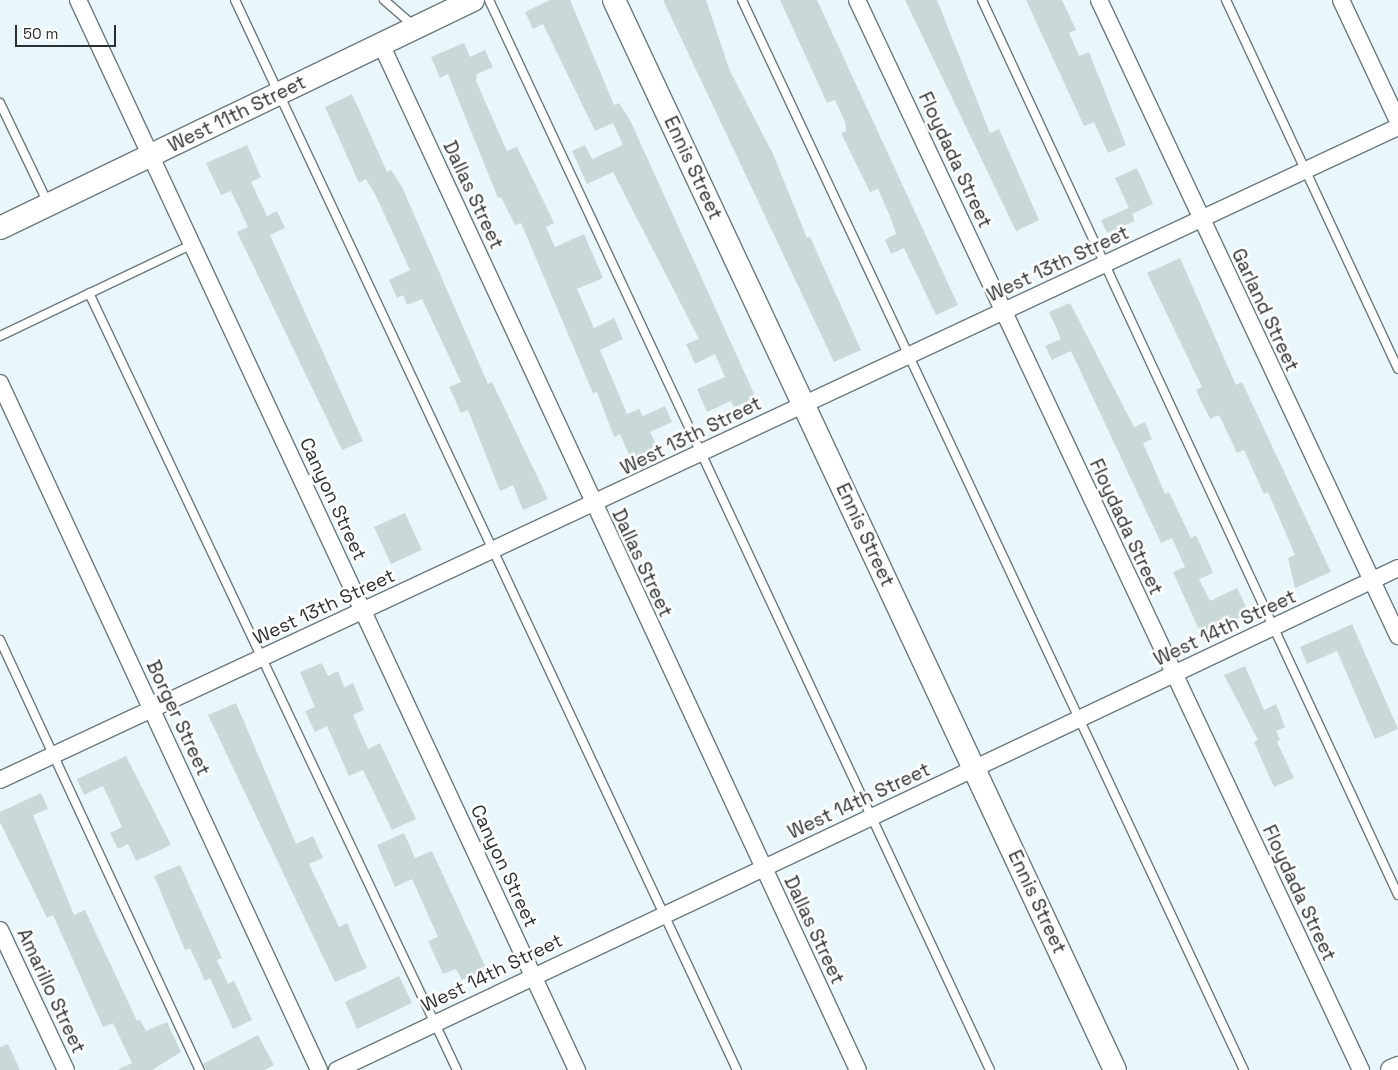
<!DOCTYPE html>
<style>
body{margin:0}
#map{position:relative;width:1398px;height:1070px;overflow:hidden;background:#e9f7fc;font-family:"Space Grotesk",sans-serif}
div>[style]{position:absolute}
[style*='--x']{left:calc(var(--x)*1px);top:calc(var(--y)*1px);width:calc(var(--w)*1px);rotate:calc(var(--a)*1deg)}
.building>*{inset:0;background:#c9d9d7}
.roads{filter:drop-shadow(1px 0 #6c797d) drop-shadow(-1px 0 #6c797d) drop-shadow(0 1px #6c797d) drop-shadow(0 -1px #6c797d)}
.service>*{height:8px;margin:-4px;padding:0 4px;transform-origin:4px;border-radius:4px;background:#fff}
.minor>*{height:16px;margin:-8px;padding:0 8px;transform-origin:8px;border-radius:8px;background:#fff}
.tertiary>*{height:20px;margin:-10px;padding:0 10px;transform-origin:10px;border-radius:10px;background:#fff}
.secondary>*{height:22px;margin:-11px;padding:0 11px;transform-origin:11px;border-radius:11px;background:#fff}
span{translate:-50% -50%;white-space:nowrap;text-align:center;line-height:1.15;-webkit-text-stroke:5px #fff;paint-order:stroke}
.street-label{font-size:19px;color:#2b3032}
.scale{position:absolute;left:15px;top:25px;width:101px;height:22px;box-sizing:border-box;border:2px solid #2b3032;border-top:0;padding-left:6px;font-size:15px;line-height:18px;white-space:nowrap;color:#2b3032;-webkit-text-stroke:4px #fff;paint-order:stroke}
</style>
<div id="map">
<div class="building">
<div style="clip-path:polygon(550px 0,570px 0,614px 105px,619px 103px,630px 120px,756px 398px,734px 407px,731px 401px,707px 412px,697px 389px,725px 377px,715px 354px,695px 364px,686px 344px,699px 339px,613px 172px,587px 184px,572px 151px,585px 145px,592px 159px,623px 145px,613px 123px,595px 131px,543px 24px,533px 29px,525px 12px)"></div>
<div style="clip-path:polygon(663px 0,706px 0,730px 71px,773px 154px,807px 238px,810px 237px,861px 350px,834px 362px)"></div>
<div style="clip-path:polygon(780px 0,817px 0,958px 305px,936px 315px,904px 248px,891px 254px,885px 240px,896px 234px,892px 221px,878px 189px,870px 192px,841px 133px,846px 131px,845px 122px,835px 100px,827px 103px)"></div>
<div style="clip-path:polygon(905px 0,937px 0,990px 133px,999px 129px,1039px 220px,1016px 231px)"></div>
<div style="clip-path:polygon(1026px 0,1062px 0,1076px 30px,1069px 33px,1079px 56px,1089px 52px,1126px 145px,1108px 153px,1094px 122px,1084px 126px)"></div>
<div style="clip-path:polygon(464px 43px,470px 57px,485px 50px,493px 67px,477px 74px,476px 81px,507px 151px,517px 147px,541px 196px,554px 223px,546px 227px,555px 247px,584px 234px,603px 278px,577px 289px,594px 328px,614px 318px,623px 339px,600px 350px,627px 414px,639px 409px,643px 416px,665px 406px,672px 422px,650px 432px,657px 447px,631px 459px,620px 434px,614px 437px,597px 392px,593px 393px,521px 223px,515px 225px,501px 197px,498px 198px,448px 74px,440px 78px,431px 57px)"></div>
<div style="clip-path:polygon(352px 94px,387px 172px,391px 170px,402px 187px,488px 384px,492px 382px,548px 499px,523px 510px,513px 485px,500px 491px,468px 410px,461px 413px,449px 387px,461px 382px,422px 299px,407px 305px,403px 295px,397px 298px,389px 280px,410px 270px,375px 194px,366px 179px,359px 183px,325px 107px)"></div>
<div style="clip-path:polygon(247px 145px,261px 177px,251px 182px,267px 216px,277px 211px,285px 228px,270px 235px,363px 441px,342px 450px,237px 232px,248px 227px,231px 191px,221px 195px,206px 163px)"></div>
<div style="clip-path:polygon(1137px 168px,1153px 204px,1132px 214px,1135px 221px,1107px 233px,1101px 220px,1129px 208px,1115px 178px)"></div>
<div style="clip-path:polygon(1180px 258px,1236px 385px,1242px 382px,1331px 572px,1295px 588px,1288px 558px,1295px 555px,1268px 492px,1264px 494px,1244px 450px,1237px 453px,1219px 415px,1210px 419px,1196px 390px,1202px 387px,1147px 273px)"></div>
<div style="clip-path:polygon(1070px 303px,1134px 427px,1145px 422px,1152px 439px,1143px 443px,1165px 494px,1169px 492px,1191px 538px,1196px 535px,1213px 573px,1199px 579px,1210px 601px,1237px 588px,1249px 613px,1202px 636px,1173px 572px,1185px 567px,1172px 538px,1161px 543px,1071px 351px,1052px 360px,1045px 346px,1061px 339px,1049px 312px)"></div>
<div style="clip-path:polygon(405px 513px,422px 550px,391px 564px,374px 527px)"></div>
<div style="clip-path:polygon(1352px 624px,1398px 729px,1375px 739px,1337px 651px,1307px 664px,1300px 647px)"></div>
<div style="clip-path:polygon(322px 663px,328px 676px,338px 671px,344px 687px,353px 683px,364px 710px,353px 715px,368px 749px,380px 743px,416px 819px,392px 830px,363px 770px,349px 776px,327px 726px,315px 732px,305px 711px,315px 707px,300px 672px)"></div>
<div style="clip-path:polygon(1245px 666px,1264px 710px,1276px 704px,1285px 727px,1276px 731px,1280px 740px,1277px 742px,1294px 778px,1274px 787px,1254px 742px,1258px 740px,1224px 675px)"></div>
<div style="clip-path:polygon(236px 703px,296px 844px,313px 836px,323px 858px,309px 864px,339px 927px,347px 923px,367px 968px,335px 982px,208px 715px)"></div>
<div style="clip-path:polygon(126px 756px,171px 845px,136px 861px,128px 844px,118px 849px,110px 833px,122px 827px,103px 786px,84px 795px,77px 779px)"></div>
<div style="clip-path:polygon(41px 793px,48px 809px,33px 815px,74px 915px,85px 910px,137px 1021px,140px 1020px,146px 1031px,167px 1022px,181px 1052px,152px 1070px,117px 1070px,132px 1063px,113px 1023px,103px 1027px,53px 915px,47px 918px,0 822px,0 812px)"></div>
<div style="clip-path:polygon(404px 833px,415px 858px,432px 851px,486px 968px,462px 980px,456px 969px,443px 974px,428px 941px,438px 937px,412px 879px,395px 887px,377px 845px)"></div>
<div style="clip-path:polygon(180px 865px,222px 958px,217px 960px,228px 984px,234px 981px,252px 1020px,233px 1029px,210px 978px,205px 981px,190px 948px,185px 950px,154px 876px)"></div>
<div style="clip-path:polygon(399px 976px,412px 1003px,357px 1029px,345px 1002px)"></div>
<div style="clip-path:polygon(258px 1035px,274px 1065px,264px 1070px,206px 1070px,203px 1064px)"></div>
<div style="clip-path:polygon(8px 1044px,20px 1070px,0 1070px,0 1047px)"></div>
</div>
<div class="roads">
<div class="service">
<div style="--x:235;--y:0;--w:1182;--a:64.87"></div>
<div style="--x:384;--y:0;--w:40;--a:41"></div>
<div style="--x:489;--y:0;--w:1181;--a:64.91"></div>
<div style="--x:742;--y:0;--w:1182;--a:64.87"></div>
<div style="--x:982;--y:0;--w:987;--a:65.07"></div>
<div style="--x:1226;--y:0;--w:407;--a:65"></div>
<div style="--x:0;--y:103;--w:111;--a:64.4"></div>
<div style="--x:89;--y:293;--w:860;--a:64.66"></div>
<div style="--x:0;--y:336;--w:212;--a:-25.5"></div>
<div style="--x:0;--y:640;--w:474;--a:65.1"></div>
</div>
<div class="minor">
<div style="--x:78;--y:0;--w:1181;--a:65"></div>
<div style="--x:857;--y:0;--w:1183;--a:64.78"></div>
<div style="--x:1099;--y:0;--w:703;--a:64.82"></div>
<div style="--x:1341;--y:0;--w:134;--a:64.8"></div>
<div style="--x:381;--y:44;--w:1131;--a:65.07"></div>
<div style="--x:0;--y:383;--w:757;--a:65.09"></div>
<div style="--x:0;--y:780;--w:1543;--a:-25.04"></div>
<div style="--x:0;--y:930;--w:155;--a:64.8"></div>
<div style="--x:337;--y:1070;--w:1174;--a:-25.32"></div>
</div>
<div class="tertiary">
<div style="--x:1391;--y:1070;--w:8;--a:-23"></div>
</div>
<div class="secondary">
<div style="--x:614;--y:0;--w:1181;--a:64.91"></div>
<div style="--x:0;--y:228;--w:525;--a:-25.74"></div>
</div>
</div>
<div class="street-label">
<span style="left:237px;top:114px;rotate:-26deg">West 11th Street</span>
<span style="left:955px;top:160px;rotate:65deg">Floydada Street</span>
<span style="left:693px;top:168px;rotate:65deg">Ennis Street</span>
<span style="left:473px;top:195px;rotate:65deg">Dallas Street</span>
<span style="left:1058px;top:264px;rotate:-25deg">West 13th Street</span>
<span style="left:1265px;top:310px;rotate:65deg">Garland Street</span>
<span style="left:691px;top:436px;rotate:-26deg">West 13th Street</span>
<span style="left:333px;top:499px;rotate:65deg">Canyon Street</span>
<span style="left:1126px;top:527px;rotate:65deg">Floydada Street</span>
<span style="left:865px;top:535px;rotate:65deg">Ennis Street</span>
<span style="left:642px;top:563px;rotate:65deg">Dallas Street</span>
<span style="left:324px;top:607px;rotate:-25deg">West 13th Street</span>
<span style="left:1225px;top:628px;rotate:-25deg">West 14th Street</span>
<span style="left:178px;top:718px;rotate:65deg">Borger Street</span>
<span style="left:859px;top:801px;rotate:-25deg">West 14th Street</span>
<span style="left:504px;top:866px;rotate:65deg">Canyon Street</span>
<span style="left:1299px;top:893px;rotate:65deg">Floydada Street</span>
<span style="left:1037px;top:902px;rotate:65deg">Ennis Street</span>
<span style="left:814px;top:930px;rotate:65deg">Dallas Street</span>
<span style="left:492px;top:973px;rotate:-26deg">West 14th Street</span>
<span style="left:51px;top:991px;rotate:65deg">Amarillo Street</span>
</div>
<div class="scale">50 m</div>
</div>
